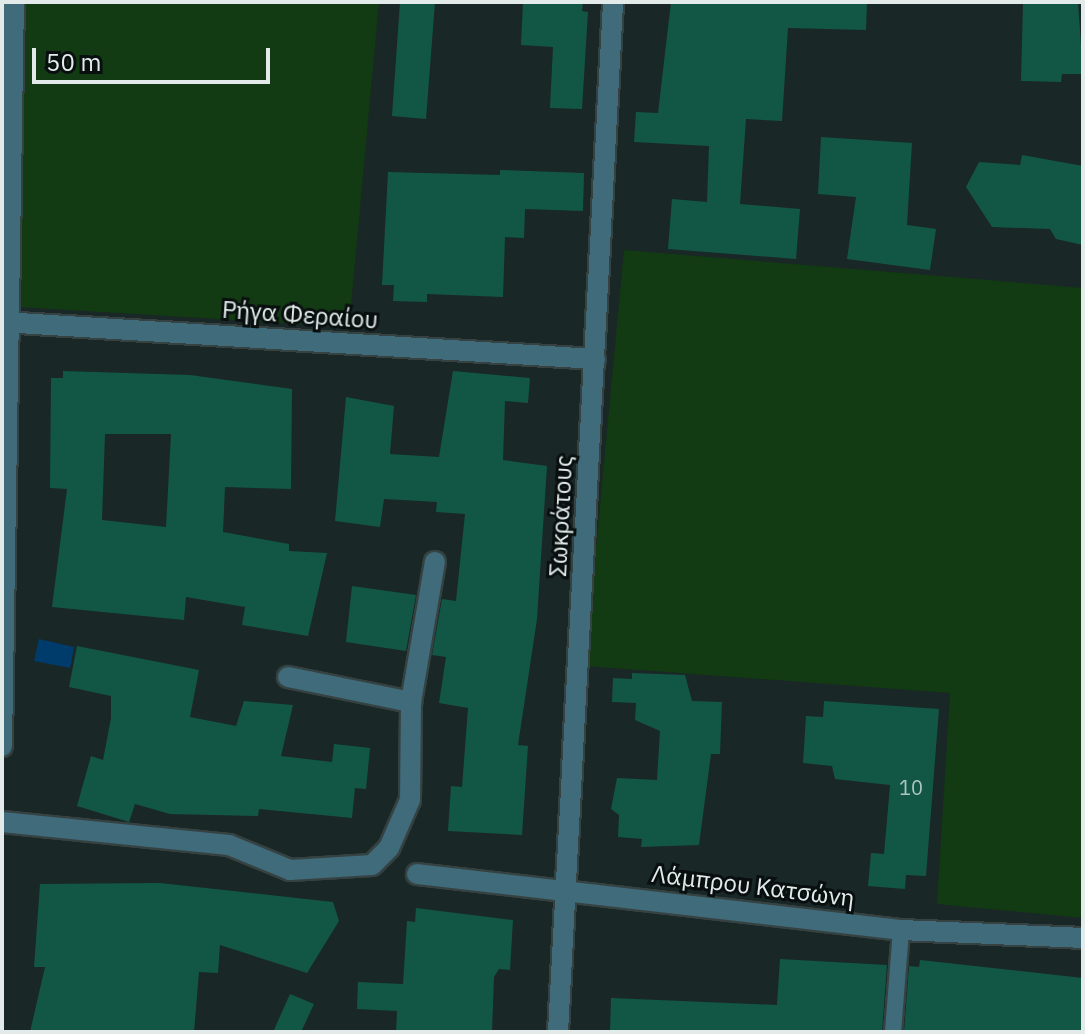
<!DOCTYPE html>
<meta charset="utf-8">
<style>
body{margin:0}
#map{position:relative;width:1085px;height:1034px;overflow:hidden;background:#1a2727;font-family:"IBM Plex Sans",sans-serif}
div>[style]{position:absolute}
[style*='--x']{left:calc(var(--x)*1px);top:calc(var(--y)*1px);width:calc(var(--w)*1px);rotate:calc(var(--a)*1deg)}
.green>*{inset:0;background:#123a13}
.water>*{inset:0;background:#003c6b}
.building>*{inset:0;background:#125745}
.roads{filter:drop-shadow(2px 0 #364242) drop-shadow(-2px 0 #364242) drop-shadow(0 2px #364242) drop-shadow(0 -2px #364242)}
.lane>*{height:16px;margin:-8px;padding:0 8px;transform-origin:8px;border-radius:8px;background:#3f6b7b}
.street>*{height:20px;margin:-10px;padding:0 10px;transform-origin:10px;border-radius:10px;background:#3f6b7b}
span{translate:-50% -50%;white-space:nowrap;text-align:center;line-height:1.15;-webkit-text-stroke:6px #090f0f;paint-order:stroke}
.number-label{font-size:20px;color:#aec5c1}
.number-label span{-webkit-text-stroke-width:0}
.street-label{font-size:24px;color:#e2eaea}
.frame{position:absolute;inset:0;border:4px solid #e2eaea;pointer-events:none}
.scale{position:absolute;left:32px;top:48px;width:238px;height:36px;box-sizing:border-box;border:4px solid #e2eaea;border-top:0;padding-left:10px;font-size:24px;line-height:28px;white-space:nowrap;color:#e2eaea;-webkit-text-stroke:6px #090f0f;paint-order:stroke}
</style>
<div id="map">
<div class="green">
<div style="clip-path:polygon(2px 2px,379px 2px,349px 327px,2px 306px)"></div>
<div style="clip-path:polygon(624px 250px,1083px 288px,1083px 918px,937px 904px,950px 693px,585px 666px)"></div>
</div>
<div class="water">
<div style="clip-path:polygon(39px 639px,74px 647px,70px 668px,34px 661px)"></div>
</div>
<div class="building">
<div style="clip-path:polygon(400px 2px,435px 2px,426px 119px,392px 116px)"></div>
<div style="clip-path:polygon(523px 2px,583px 2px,582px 11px,588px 12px,582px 109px,550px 108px,553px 47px,521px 45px)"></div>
<div style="clip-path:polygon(671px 2px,867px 2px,866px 30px,788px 28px,782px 121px,746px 119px,740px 204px,800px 209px,796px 259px,668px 249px,672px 199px,707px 202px,709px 146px,634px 142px,636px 112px,658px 113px)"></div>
<div style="clip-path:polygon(1023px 2px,1078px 2px,1083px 74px,1062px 74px,1061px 82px,1021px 81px)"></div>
<div style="clip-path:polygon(821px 137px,912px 143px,907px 225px,936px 229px,930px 270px,847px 259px,856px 197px,818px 194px)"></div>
<div style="clip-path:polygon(1022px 155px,1083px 166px,1083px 245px,1056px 239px,1050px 229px,992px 227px,966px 187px,979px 162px,1020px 165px)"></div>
<div style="clip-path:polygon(500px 170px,584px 173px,583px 211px,525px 209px,524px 238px,505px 237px,503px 297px,427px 294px,427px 302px,393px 301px,394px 285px,382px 285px,388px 172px,500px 175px)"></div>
<div style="clip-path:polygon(evenodd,63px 371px,190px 375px,292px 389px,291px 489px,225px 487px,223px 532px,289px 544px,289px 551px,327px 553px,308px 636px,242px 625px,245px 607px,186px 597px,184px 620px,52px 607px,67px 489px,50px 488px,51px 378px,63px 378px,63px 371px,105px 434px,171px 434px,166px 527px,102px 520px,105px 434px)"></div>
<div style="clip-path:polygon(453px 371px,530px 378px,528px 403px,505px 401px,503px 460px,547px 466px,537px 619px,518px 745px,528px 746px,522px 835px,448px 831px,451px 786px,462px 787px,468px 708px,439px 703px,446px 657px,432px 655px,442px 599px,456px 601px,465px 514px,436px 512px,437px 502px,384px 499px,380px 527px,335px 521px,346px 397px,394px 406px,390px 454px,439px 457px)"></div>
<div style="clip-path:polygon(352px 586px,416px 595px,406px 651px,346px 642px)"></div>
<div style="clip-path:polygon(77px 646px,199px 670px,190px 717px,236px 726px,244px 701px,293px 705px,281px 756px,332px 762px,334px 744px,370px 748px,366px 789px,355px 788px,352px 818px,259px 809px,258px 816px,170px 814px,135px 804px,129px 822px,77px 806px,91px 756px,103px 760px,111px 718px,111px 696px,69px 687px)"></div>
<div style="clip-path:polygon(632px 673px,685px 675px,692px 701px,722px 702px,720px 754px,711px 754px,699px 845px,641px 847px,642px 839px,618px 837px,619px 815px,611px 809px,617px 778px,657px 780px,660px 731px,635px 720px,636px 703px,612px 702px,613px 678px,632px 679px)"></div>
<div style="clip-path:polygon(824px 701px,939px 709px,926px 876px,906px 875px,905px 889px,868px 886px,871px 853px,884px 854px,890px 785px,835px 779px,832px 766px,803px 763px,806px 716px,823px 717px)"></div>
<div style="clip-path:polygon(160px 883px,333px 902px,339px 921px,307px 973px,220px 945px,218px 973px,199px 972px,194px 1032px,30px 1032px,45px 967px,34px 967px,40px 884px)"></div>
<div style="clip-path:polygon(416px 908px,513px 920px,510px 970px,499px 969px,494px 977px,492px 1032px,396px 1032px,397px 1011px,357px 1009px,358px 982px,403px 984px,407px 921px,415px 922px)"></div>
<div style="clip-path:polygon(780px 959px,887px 965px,882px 1032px,610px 1032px,611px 998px,777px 1005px)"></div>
<div style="clip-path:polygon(920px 960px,1083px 978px,1083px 1032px,904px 1032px,909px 966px,919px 967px)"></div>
<div style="clip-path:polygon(290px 994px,314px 1004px,301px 1032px,273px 1032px)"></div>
</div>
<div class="roads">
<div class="lane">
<div style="--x:893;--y:1032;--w:102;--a:-85.5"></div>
</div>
<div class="street">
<div style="--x:2;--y:322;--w:594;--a:3.57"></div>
<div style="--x:288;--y:677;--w:126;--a:11.5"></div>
<div style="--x:2;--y:746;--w:744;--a:-89.08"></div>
<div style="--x:2;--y:822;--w:228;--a:5.8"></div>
<div style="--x:229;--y:845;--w:66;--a:22.3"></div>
<div style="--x:290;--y:870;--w:82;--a:-3.5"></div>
<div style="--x:372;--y:865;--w:24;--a:-45"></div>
<div style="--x:389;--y:848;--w:52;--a:-66.4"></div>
<div style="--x:410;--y:800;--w:98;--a:-89.4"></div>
<div style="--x:411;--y:702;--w:142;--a:-80.3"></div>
<div style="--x:417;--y:874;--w:487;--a:6.6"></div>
<div style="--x:901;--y:930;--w:182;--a:2.5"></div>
<div style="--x:558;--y:1032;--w:1031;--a:-86.94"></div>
</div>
</div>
<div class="number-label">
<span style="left:911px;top:787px">10</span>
</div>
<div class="street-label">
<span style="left:300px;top:315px;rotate:4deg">Ρήγα Φεραίου</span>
<span style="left:561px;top:516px;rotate:-87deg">Σωκράτους</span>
<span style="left:753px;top:886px;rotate:7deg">Λάμπρου Κατσώνη</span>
</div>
<div class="frame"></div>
<div class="scale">50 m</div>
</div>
